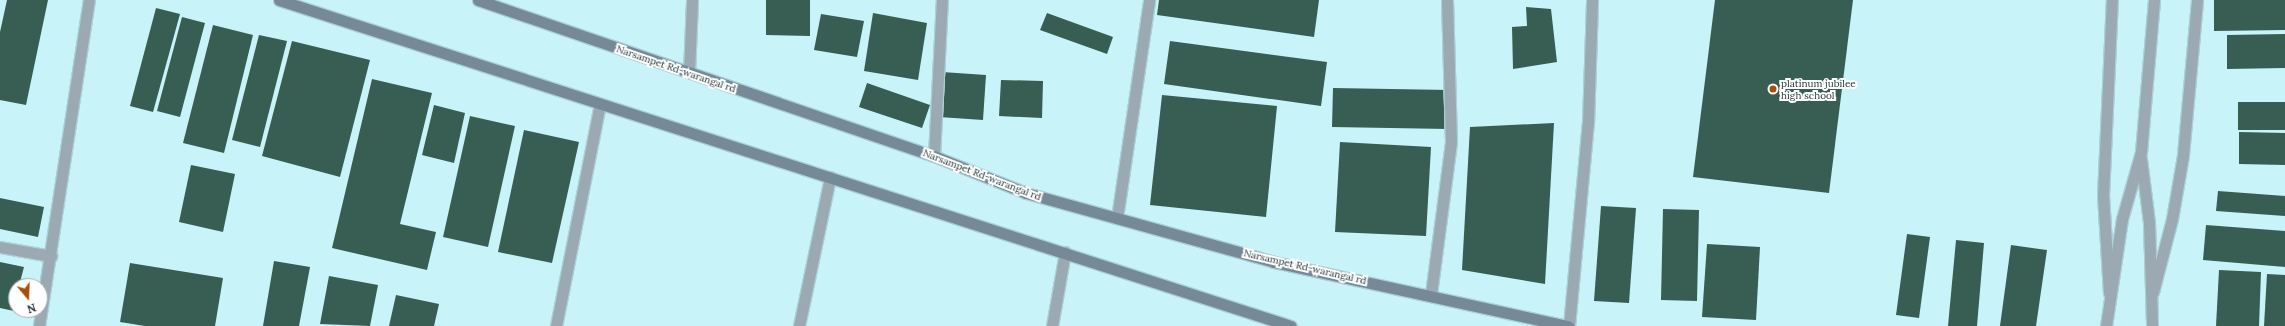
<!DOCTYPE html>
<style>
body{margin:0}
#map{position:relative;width:2285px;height:326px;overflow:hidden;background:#c8f4f9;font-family:Lora,serif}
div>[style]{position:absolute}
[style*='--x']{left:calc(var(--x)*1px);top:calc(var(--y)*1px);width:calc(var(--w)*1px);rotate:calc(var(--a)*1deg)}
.building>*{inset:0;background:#385d52}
.roads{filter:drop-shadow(1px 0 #aad1d5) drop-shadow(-1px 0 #aad1d5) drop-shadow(0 1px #aad1d5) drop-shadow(0 -1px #aad1d5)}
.service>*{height:11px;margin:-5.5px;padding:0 5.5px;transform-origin:5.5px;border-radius:5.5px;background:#9ba9b2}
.minor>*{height:11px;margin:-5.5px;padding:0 5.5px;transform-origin:5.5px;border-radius:5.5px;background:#9ba9b2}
.tertiary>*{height:11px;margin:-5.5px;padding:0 5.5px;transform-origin:5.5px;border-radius:5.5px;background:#9ba9b2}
.secondary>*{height:11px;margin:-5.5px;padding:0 5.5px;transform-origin:5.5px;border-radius:5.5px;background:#758997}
.dots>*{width:11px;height:11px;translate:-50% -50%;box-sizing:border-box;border:2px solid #fff;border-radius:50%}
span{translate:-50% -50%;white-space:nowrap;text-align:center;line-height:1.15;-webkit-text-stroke:4px #fff;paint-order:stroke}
.street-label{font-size:10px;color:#1f3032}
.poi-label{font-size:10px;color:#1f3032}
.left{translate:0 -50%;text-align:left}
.north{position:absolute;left:8px;top:278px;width:40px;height:40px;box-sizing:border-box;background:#fff;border:1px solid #a5acad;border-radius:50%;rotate:161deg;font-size:11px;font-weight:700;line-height:16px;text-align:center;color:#1f3032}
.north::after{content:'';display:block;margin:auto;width:14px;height:18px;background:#ad4c06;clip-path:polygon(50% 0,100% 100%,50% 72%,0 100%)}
</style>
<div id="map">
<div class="building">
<div style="clip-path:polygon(7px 0,48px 0,26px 105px,0 100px,0 32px)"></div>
<div style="clip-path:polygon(766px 0,810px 0,810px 36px,766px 35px)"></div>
<div style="clip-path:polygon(1159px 0,1319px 0,1314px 37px,1157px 15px)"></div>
<div style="clip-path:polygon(1715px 0,1853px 0,1829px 193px,1693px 177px)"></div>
<div style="clip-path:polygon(2214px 0,2285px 0,2285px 30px,2214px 31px)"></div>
<div style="clip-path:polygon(1526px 7px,1551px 9px,1557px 62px,1513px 69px,1512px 27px,1527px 26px)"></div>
<div style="clip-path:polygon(156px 8px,180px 14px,153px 112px,130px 106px)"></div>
<div style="clip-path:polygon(873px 13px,927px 23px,918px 80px,864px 71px)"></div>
<div style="clip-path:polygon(1047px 13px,1113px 37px,1107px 54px,1040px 30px)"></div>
<div style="clip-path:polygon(821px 14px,864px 21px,857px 57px,814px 50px)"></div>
<div style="clip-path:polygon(182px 17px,205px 23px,180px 117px,157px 111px)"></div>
<div style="clip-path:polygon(213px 25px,253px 35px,224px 153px,183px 143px)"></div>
<div style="clip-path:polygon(2285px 34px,2285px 68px,2227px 69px,2227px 35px)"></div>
<div style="clip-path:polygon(259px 35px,287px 41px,260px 147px,232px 140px)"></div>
<div style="clip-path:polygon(292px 41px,370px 60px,340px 177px,262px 156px)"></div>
<div style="clip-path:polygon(1170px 41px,1327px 62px,1321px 106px,1164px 84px)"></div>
<div style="clip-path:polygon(942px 72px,986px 75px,983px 120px,939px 117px)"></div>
<div style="clip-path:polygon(372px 79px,432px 93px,400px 224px,436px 232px,427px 270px,332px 248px)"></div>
<div style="clip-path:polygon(1001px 80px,1043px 81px,1042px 118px,999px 116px)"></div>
<div style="clip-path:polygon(867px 83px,930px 105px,922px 128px,859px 107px)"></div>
<div style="clip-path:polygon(1333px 88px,1449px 90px,1448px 129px,1332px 127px)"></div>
<div style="clip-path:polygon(1162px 95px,1277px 106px,1266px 217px,1150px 205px)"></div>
<div style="clip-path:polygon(2238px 102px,2285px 102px,2285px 130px,2238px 130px)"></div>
<div style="clip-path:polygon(434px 105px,465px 113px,454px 163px,422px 155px)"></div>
<div style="clip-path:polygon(470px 116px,515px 126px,488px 247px,443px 237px)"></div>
<div style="clip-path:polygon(1554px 123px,1545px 284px,1462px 270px,1470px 127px)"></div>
<div style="clip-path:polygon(524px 130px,579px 142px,552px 263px,498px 252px)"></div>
<div style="clip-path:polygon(2239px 132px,2285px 133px,2285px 165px,2239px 164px)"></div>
<div style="clip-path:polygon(1340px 142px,1431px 147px,1426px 236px,1335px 232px)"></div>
<div style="clip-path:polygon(191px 165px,235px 174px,223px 232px,179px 222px)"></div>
<div style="clip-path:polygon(2218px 191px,2285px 196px,2285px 216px,2216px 211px)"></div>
<div style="clip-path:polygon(0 198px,44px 207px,38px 237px,0 229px)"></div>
<div style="clip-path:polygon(1601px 206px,1636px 208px,1629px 303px,1594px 301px)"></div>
<div style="clip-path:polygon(1663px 209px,1699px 210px,1697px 301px,1661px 300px)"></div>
<div style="clip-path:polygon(2206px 225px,2285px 231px,2285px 267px,2203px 260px)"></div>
<div style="clip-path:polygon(1907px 234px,1930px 237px,1919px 318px,1896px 315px)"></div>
<div style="clip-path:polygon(1956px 240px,1984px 243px,1977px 326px,1948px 326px)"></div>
<div style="clip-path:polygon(1707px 244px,1760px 247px,1756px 320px,1702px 317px)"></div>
<div style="clip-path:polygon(2011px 245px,2047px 250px,2036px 326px,2000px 326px)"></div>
<div style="clip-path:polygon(274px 261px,310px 267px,299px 326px,263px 326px)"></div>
<div style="clip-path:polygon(0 262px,24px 267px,19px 286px,16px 286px,14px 311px,0 308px)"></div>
<div style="clip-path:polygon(130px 263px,223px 278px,215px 326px,145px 326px,120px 322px)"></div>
<div style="clip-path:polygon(2219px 270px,2261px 272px,2259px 326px,2216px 326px)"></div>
<div style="clip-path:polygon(2267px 274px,2285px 275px,2285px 326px,2264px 326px)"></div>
<div style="clip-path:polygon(329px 276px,378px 285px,370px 326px,320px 324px)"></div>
<div style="clip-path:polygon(396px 295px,439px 304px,434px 326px,389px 326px)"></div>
</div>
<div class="roads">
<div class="service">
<div style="--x:799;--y:326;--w:152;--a:-78.2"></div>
</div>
<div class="minor">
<div style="--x:689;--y:73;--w:73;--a:-87.6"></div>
<div style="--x:934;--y:156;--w:156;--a:-87.1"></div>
<div style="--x:1117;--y:218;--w:220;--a:-81.6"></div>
<div style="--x:0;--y:247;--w:52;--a:10"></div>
<div style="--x:2153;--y:292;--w:75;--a:-75.4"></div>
<div style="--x:2172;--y:219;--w:65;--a:-80.2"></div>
<div style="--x:2183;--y:155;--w:156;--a:-84.8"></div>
<div style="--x:2109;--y:293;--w:97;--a:-93.5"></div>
<div style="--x:2103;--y:196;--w:196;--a:-87.4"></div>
<div style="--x:1431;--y:294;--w:153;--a:-82.5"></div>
<div style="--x:1451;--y:142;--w:142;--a:-91.6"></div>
<div style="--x:39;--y:326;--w:330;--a:-81.3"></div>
<div style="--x:556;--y:326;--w:226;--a:-78.8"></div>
<div style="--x:1052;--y:326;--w:75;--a:-80"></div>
<div style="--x:1569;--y:326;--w:204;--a:-84.7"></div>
<div style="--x:1588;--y:123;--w:123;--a:-88.1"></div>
</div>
<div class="tertiary">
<div style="--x:2141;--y:159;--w:64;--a:82.8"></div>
<div style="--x:2149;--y:222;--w:104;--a:88.3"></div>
<div style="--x:2106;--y:326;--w:108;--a:-81.5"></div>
<div style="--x:2122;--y:219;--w:70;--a:-74.2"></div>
<div style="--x:2141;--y:152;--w:153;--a:-85.1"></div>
</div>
<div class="secondary">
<div style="--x:279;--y:0;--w:1063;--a:17.86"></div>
<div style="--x:478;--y:0;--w:482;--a:18.9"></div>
<div style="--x:934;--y:156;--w:99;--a:21.9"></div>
<div style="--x:1026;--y:193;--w:257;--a:15.5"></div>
<div style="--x:1274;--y:262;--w:301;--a:12.3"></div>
</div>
</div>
<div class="dots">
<div style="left:1773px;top:89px;background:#ad4c06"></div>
</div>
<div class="street-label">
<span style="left:676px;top:69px;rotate:19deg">Narsampet Rd-warangal rd</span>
<span style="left:982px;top:175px;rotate:21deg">Narsampet Rd-warangal rd</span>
<span style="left:1305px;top:267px;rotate:13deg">Narsampet Rd-warangal rd</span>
</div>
<div class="poi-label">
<span class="left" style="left:1781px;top:89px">platinum jubilee<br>high school</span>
</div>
<div class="north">N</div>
</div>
